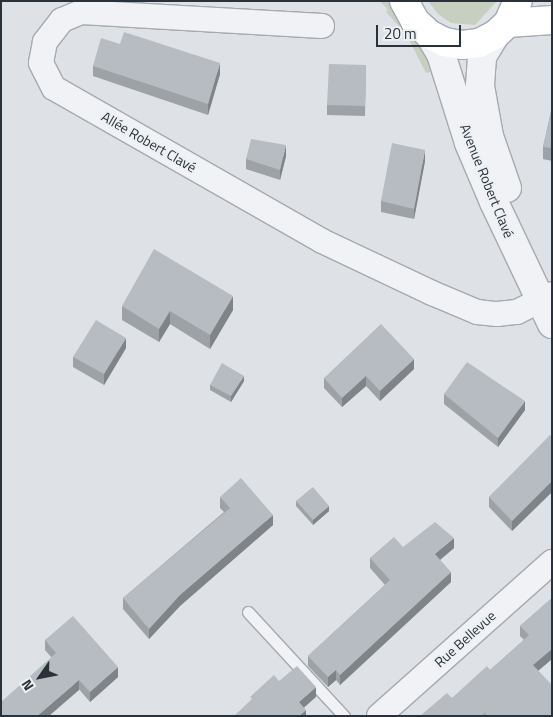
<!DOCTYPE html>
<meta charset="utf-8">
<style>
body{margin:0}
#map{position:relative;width:553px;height:717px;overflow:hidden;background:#dee2e6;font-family:"Titillium Web",sans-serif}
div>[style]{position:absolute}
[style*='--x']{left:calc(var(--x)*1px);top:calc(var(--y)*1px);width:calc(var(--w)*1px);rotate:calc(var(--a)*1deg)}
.green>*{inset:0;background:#c6cfc0}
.roads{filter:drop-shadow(1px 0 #a4aaaf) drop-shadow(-1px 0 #a4aaaf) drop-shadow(0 1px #a4aaaf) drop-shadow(0 -1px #a4aaaf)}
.service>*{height:11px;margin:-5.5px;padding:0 5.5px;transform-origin:5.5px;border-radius:5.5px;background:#f0f2f5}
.minor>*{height:24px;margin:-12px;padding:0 12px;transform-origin:12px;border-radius:12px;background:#f0f2f5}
.tertiary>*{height:28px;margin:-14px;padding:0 14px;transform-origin:14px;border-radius:14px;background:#f0f2f5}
.secondary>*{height:28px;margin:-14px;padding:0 14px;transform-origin:14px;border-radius:14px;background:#fff}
.wall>*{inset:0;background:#9da2a7}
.shaded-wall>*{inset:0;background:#7f8488}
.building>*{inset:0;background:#b6bcc2}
span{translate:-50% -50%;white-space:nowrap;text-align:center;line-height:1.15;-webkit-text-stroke:4.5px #edf1f4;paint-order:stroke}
.street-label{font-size:14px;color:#29323b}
.frame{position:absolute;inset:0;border:2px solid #29323b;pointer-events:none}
.north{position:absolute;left:15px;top:652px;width:50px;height:50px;-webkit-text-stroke:4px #edf1f4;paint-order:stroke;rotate:237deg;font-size:14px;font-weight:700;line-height:20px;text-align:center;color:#29323b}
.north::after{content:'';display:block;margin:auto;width:18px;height:22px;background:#29323b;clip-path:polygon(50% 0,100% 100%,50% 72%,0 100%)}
.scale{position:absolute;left:376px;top:25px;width:85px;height:22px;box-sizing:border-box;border:2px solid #29323b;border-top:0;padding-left:6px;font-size:15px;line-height:18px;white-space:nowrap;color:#29323b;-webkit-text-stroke:4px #edf1f4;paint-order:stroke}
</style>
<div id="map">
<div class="green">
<div style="clip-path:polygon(380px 1px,389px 1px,394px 7px,435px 71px,426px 73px,406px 34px,386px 12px,388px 10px)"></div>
<div style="clip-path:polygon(428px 1px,497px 1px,475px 25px,451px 23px,438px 14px)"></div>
</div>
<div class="roads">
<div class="service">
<div style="--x:248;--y:612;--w:142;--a:47.3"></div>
</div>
<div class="minor">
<div style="--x:322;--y:26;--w:241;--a:-176.7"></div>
<div style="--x:81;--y:12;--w:21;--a:157"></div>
<div style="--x:62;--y:20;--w:28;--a:128"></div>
<div style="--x:45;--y:42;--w:21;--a:101"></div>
<div style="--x:41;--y:63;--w:28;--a:63"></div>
<div style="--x:54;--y:88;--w:309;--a:29.7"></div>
<div style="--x:322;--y:241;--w:122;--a:25.3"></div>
<div style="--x:432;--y:293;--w:49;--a:22.9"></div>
<div style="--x:477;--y:312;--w:20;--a:6"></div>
<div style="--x:497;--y:314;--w:20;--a:-6"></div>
<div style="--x:517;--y:312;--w:39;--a:-27"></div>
<div style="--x:379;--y:716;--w:232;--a:-41.7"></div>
</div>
<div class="tertiary">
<div style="--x:429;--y:34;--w:23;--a:59"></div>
<div style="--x:441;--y:54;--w:93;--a:72.5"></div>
<div style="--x:469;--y:143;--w:64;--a:67"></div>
<div style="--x:494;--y:202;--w:135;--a:64.6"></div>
<div style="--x:495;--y:35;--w:26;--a:121"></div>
<div style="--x:482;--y:57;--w:29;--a:94"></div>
<div style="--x:480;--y:86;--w:51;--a:79.8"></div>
<div style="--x:489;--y:136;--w:55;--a:70.9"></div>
</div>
<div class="secondary">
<div style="--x:404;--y:1;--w:23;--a:61"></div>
<div style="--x:415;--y:21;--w:19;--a:43"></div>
<div style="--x:429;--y:34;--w:18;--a:27"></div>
<div style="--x:445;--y:42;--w:17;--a:10"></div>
<div style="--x:462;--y:45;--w:17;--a:-7"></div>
<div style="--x:479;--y:43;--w:18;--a:-27"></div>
<div style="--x:495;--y:35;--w:18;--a:-43"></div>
<div style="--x:508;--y:23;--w:24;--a:-66"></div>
<div style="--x:508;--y:23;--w:44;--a:-3.9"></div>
</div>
</div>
<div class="wall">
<div style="clip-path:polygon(366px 65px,365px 116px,327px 115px,327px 105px)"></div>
<div style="clip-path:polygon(93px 66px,220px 74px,208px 115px,93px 76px)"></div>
<div style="clip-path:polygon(552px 107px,552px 161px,543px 159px,543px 147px)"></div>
<div style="clip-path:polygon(286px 156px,280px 180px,246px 169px,246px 159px)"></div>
<div style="clip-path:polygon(425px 161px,414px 219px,381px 212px,381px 201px)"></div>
<div style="clip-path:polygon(122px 306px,233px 310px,210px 349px,170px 324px,159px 342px,122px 320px)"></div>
<div style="clip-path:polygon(126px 348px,104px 385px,73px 367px,73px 357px)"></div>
<div style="clip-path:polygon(414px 369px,380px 401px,366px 386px,342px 407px,324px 388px,324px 378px)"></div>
<div style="clip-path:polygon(244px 381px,231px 402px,210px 390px,210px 385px)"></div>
<div style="clip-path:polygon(444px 394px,525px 410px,498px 447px,444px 404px)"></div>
<div style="clip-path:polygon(552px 437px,552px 492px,512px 531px,489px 507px,489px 497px)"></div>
<div style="clip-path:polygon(220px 497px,273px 525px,180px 606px,149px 639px,123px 609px,123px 598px,224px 512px,220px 508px)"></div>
<div style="clip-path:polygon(296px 501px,329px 511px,313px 525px,296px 506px)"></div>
<div style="clip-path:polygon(403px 547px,454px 548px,440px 560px,451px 582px,340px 685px,336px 680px,328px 687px,308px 666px,308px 656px,385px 585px,370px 568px,370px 558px)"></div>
<div style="clip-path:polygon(552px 598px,552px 659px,538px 671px,552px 716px,420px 716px,452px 698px,490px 670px,524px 640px,520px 636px,520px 626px)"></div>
<div style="clip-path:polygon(45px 640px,118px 677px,90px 702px,45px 650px)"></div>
</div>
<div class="shaded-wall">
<div style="clip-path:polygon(220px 63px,220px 74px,208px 115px,208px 104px)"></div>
<div style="clip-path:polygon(286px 145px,286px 156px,280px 180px,280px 170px)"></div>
<div style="clip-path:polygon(425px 150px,425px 161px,414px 219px,414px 209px)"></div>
<div style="clip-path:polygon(233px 296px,233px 310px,210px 349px,210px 335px)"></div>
<div style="clip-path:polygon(170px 311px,170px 324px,159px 342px,159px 329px)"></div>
<div style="clip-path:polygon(126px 338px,126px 348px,104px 385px,104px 374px)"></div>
<div style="clip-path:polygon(414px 359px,414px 369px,380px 401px,380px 391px)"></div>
<div style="clip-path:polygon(244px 376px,244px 381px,231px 402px,231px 396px)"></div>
<div style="clip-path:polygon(366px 376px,366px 386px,342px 407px,342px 398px)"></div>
<div style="clip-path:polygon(525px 401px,525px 410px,498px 447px,498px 438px)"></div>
<div style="clip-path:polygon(552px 481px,552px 492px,512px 531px,512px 521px)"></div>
<div style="clip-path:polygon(329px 506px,329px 511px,313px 525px,313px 520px)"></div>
<div style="clip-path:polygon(273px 515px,273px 525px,180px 606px,149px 639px,149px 629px,180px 595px)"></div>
<div style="clip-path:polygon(454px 538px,454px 548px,435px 564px,435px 554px)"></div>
<div style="clip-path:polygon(451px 572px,451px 582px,340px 685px,340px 675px)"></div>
<div style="clip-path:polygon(552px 649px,552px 659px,533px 675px,533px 665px)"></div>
<div style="clip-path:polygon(118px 667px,118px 677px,90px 702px,90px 692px)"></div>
<div style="clip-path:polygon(336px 670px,336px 680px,328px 687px,328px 677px)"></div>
<div style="clip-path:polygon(79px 680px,79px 690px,49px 716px,37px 716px)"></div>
<div style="clip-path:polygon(316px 687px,316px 697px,299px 712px,299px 702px)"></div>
<div style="clip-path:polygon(306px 710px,306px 716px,299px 716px)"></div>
</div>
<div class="building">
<div style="clip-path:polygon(124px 32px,220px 63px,208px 104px,93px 66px,101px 38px,120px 44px)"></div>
<div style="clip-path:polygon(329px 64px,366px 65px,365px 106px,327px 105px)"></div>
<div style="clip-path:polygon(552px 107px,552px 148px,543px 147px)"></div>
<div style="clip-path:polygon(251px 139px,286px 145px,280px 170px,246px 159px)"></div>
<div style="clip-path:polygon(392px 143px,425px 150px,414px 209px,381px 201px)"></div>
<div style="clip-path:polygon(154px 249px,233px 296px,210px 335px,170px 311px,159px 329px,122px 306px)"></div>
<div style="clip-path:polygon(96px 320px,126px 338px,104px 374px,73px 357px)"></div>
<div style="clip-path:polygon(381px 324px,414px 359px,380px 391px,366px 376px,342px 398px,324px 378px)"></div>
<div style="clip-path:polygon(467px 362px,525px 401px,498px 438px,444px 394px)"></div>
<div style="clip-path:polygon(222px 363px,244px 376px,231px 396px,210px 385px)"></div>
<div style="clip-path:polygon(550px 435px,552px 437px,552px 481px,512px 521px,489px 497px)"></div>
<div style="clip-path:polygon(241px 478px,273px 515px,180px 595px,149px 629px,123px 598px,230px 508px,220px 497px)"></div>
<div style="clip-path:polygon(313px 487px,329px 506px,313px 520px,296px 501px)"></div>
<div style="clip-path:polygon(435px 522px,454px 538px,435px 554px,451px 572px,340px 675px,336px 670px,328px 677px,308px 656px,390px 580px,370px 558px,394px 537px,403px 547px)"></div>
<div style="clip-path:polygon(552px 598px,552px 649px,533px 665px,552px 685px,552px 716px,487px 716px,485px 713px,481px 716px,420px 716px,447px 693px,452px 698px,487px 666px,490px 670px,529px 635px,520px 626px)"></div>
<div style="clip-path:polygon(73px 616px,118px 667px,90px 692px,79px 680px,37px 716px,1px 716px,1px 702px,56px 653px,45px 640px)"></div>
<div style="clip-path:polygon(297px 666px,316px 687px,299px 702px,306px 710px,299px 716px,234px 716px,252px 699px,250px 697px,274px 675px,279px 681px)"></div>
</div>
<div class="street-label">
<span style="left:149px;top:142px;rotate:30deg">Allée Robert Clavé</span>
<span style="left:487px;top:181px;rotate:68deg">Avenue Robert Clavé</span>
<span style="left:465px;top:639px;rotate:-42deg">Rue Bellevue</span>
</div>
<div class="frame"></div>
<div class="north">N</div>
<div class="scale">20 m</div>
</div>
